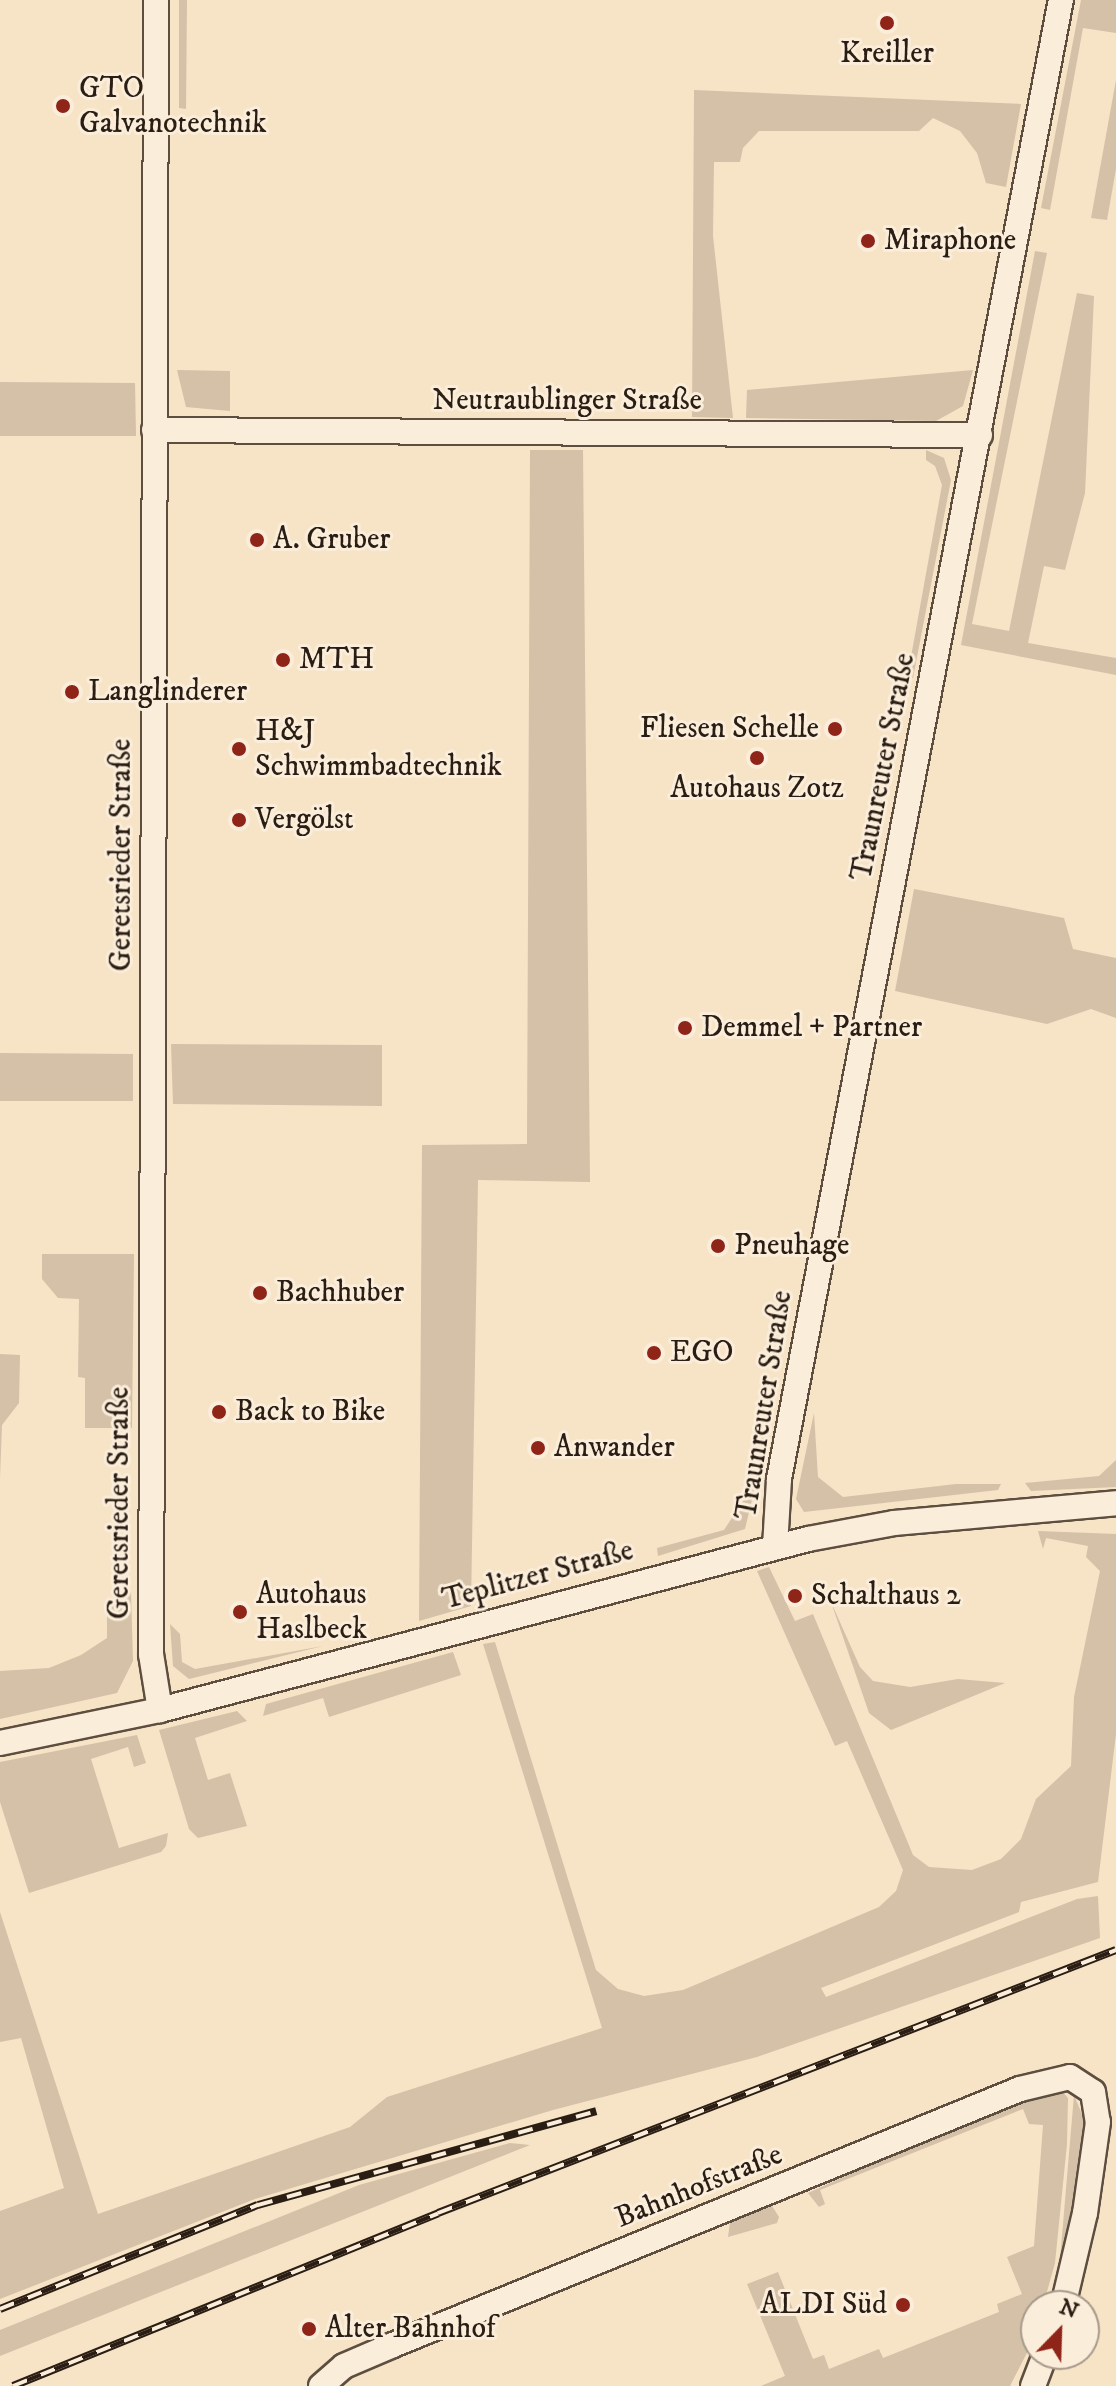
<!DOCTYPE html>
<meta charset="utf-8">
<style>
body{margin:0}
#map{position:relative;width:1116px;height:2386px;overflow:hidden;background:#f7e3c6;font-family:"IM FELL DW Pica",serif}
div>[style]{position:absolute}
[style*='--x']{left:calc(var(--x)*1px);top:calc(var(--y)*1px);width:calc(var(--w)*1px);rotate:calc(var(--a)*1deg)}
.green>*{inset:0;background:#d4c1a8}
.roads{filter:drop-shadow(2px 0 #5d4e40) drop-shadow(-2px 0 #5d4e40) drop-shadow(0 2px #5d4e40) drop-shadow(0 -2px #5d4e40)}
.minor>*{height:24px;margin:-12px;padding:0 12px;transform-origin:12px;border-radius:12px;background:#faedda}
.rail>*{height:8px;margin-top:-4px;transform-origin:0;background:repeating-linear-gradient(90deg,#faedda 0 15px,#2a1d13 0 30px);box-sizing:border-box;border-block:2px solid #2a1d13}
.dots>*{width:22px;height:22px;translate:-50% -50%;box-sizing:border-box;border:4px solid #faedda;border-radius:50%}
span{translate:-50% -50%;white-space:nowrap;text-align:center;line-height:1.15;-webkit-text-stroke:6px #faedda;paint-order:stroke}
.poi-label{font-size:30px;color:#2a1d13}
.left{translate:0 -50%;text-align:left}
.right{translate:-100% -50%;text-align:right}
.street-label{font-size:30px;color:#2a1d13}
.north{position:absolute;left:1020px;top:2290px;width:80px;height:80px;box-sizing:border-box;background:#faedda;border:2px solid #a79a8a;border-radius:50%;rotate:23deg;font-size:22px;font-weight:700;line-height:32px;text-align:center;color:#2a1d13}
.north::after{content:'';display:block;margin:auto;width:28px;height:36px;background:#8f2418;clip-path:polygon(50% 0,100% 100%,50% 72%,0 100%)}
</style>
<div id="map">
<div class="green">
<div style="clip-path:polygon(179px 0,187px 0,186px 109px,179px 108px)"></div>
<div style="clip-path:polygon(1081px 0,1116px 0,1116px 33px,1083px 28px,1050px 210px,1041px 208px)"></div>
<div style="clip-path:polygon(1116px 80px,1116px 169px,1107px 220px,1091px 218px)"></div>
<div style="clip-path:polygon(694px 90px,1021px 104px,1006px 187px,986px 183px,977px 153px,960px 131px,933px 118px,919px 131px,759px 131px,743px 148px,740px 162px,714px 162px,713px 236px,733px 418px,692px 417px)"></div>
<div style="clip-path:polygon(1035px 251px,1047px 253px,972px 624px,1009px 631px,1077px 293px,1094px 296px,1085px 493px,1065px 570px,1044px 566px,1028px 643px,1116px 658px,1116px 675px,961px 645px)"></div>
<div style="clip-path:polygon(177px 370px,230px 371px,230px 411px,186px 407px)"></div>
<div style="clip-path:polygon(973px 370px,963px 406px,936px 421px,746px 418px,747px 390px)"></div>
<div style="clip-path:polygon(0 382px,135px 383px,136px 436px,0 436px)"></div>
<div style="clip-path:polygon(530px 450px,583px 450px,590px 1182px,478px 1180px,471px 1606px,419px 1621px,422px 1145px,527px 1144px)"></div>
<div style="clip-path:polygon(926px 450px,944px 458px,951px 480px,913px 678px,907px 679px,942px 485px,935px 466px,926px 460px)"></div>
<div style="clip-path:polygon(914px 889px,1064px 918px,1073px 949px,1116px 958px,1116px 1018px,1091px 1009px,1047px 1024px,895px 991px)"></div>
<div style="clip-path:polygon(171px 1044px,382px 1045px,382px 1106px,173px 1104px)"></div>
<div style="clip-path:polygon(0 1053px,133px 1054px,133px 1101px,0 1101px)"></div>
<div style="clip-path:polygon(42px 1254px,134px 1254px,132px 1428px,85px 1428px,85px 1378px,78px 1377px,79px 1299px,58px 1298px,42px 1279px)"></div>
<div style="clip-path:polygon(0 1354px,20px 1355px,19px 1403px,2px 1425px,0 1478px)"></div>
<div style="clip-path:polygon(814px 1413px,818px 1477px,843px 1497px,956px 1484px,1001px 1484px,998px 1490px,804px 1512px,796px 1499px)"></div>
<div style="clip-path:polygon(763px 1429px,769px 1429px,745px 1529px,658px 1556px,657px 1548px,724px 1530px,749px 1492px)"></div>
<div style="clip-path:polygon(1116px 1460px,1116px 1487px,1031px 1491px,1025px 1483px,1099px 1476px)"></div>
<div style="clip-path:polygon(1038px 1531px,1116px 1534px,1116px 1734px,1098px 1882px,1021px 1902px,1019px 1912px,821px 1988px,826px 1997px,1077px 1899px,1098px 1896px,1100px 1938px,757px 2057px,553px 2110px,255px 2199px,0 2299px,0 2211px,64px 2188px,21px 2038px,0 2042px,0 1912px,98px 2214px,350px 2127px,387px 2097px,602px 2028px,483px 1644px,495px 1642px,596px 1970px,618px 1989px,644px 1996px,683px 1990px,879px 1907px,896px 1891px,903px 1870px,847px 1741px,835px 1746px,757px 1571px,769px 1567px,795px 1621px,813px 1614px,913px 1855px,929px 1867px,972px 1870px,1001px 1859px,1021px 1839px,1036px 1799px,1071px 1766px,1074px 1697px,1100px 1571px,1086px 1557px,1088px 1546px,1046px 1538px,1043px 1549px)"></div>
<div style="clip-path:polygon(131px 1591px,133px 1661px,117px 1693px,0 1719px,0 1671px,49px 1668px,81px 1655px,107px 1638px,107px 1611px)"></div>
<div style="clip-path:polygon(831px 1602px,860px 1667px,873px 1681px,910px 1687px,958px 1679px,1005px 1683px,891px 1730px,869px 1713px)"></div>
<div style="clip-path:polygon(170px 1624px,180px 1634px,182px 1662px,195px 1669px,323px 1646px,189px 1679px,173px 1666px)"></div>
<div style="clip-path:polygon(453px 1652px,461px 1675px,329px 1717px,323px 1698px,263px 1716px,266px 1704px)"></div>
<div style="clip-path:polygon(237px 1711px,247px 1721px,195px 1738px,208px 1780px,230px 1773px,247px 1826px,198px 1838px,189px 1829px,159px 1730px)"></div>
<div style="clip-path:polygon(137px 1735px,146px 1763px,134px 1767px,128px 1747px,91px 1759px,119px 1848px,168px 1833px,166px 1846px,161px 1852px,29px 1893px,0 1802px,0 1762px)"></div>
<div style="clip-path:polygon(1061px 2090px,1068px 2098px,1067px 2144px,1055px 2263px,1043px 2306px,1036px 2306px,1034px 2339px,1010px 2386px,761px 2386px,785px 2376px,747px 2284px,778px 2272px,813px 2359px,824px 2355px,829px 2369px,879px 2349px,883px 2358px,999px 2312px,997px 2304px,1022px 2294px,1007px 2257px,1034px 2246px,1043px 2125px,1029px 2124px,1023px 2109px,820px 2190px,825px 2204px,819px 2207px,808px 2193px,1021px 2097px)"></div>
<div style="clip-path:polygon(1074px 2095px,1086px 2124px,1068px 2306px,1056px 2306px)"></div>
<div style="clip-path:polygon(510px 2143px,530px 2145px,0 2356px,0 2330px,359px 2185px)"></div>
<div style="clip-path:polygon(772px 2206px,779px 2217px,777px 2223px,728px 2237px,730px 2222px)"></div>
</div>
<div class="roads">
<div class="minor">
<div style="--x:156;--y:0;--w:1654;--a:90.17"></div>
<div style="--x:151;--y:1654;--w:57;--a:80.9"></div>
<div style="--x:154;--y:430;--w:826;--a:0.35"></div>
<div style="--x:775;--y:1547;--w:68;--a:-86.6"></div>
<div style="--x:779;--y:1479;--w:1506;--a:-79.21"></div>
<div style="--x:0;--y:1743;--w:163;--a:-11.7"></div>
<div style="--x:160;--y:1710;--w:670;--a:-14.78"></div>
<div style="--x:808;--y:1539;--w:87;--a:-10.5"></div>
<div style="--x:894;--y:1523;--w:223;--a:-5.1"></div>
<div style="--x:321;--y:2386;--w:30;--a:-41"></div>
<div style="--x:344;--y:2366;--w:53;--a:-23.2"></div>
<div style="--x:393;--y:2345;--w:677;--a:-22.21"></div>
<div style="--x:1020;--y:2089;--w:51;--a:-13.5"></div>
<div style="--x:1070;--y:2077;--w:27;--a:33"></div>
<div style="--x:1093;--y:2092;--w:30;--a:81"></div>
<div style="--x:1098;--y:2122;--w:92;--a:98.1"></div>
<div style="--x:1085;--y:2213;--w:96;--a:103.3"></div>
<div style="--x:1033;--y:2386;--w:34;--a:-69"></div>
</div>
</div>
<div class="rail">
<div style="--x:0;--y:2309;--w:278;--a:-22"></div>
<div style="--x:258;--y:2205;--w:351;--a:-15.5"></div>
<div style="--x:13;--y:2386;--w:459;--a:-22.1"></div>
<div style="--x:438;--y:2213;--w:727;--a:-21.2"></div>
</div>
<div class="dots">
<div style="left:887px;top:23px;background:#8f2418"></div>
<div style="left:63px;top:106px;background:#8f2418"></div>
<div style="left:868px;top:241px;background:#8f2418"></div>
<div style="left:257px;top:540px;background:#8f2418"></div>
<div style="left:283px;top:660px;background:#8f2418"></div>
<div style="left:72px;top:692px;background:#8f2418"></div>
<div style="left:835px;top:729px;background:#8f2418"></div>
<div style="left:239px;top:749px;background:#8f2418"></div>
<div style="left:757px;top:758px;background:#8f2418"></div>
<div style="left:239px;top:820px;background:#8f2418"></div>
<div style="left:685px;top:1028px;background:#8f2418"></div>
<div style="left:718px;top:1246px;background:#8f2418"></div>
<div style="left:260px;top:1293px;background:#8f2418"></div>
<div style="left:654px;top:1353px;background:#8f2418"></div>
<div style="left:219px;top:1412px;background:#8f2418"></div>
<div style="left:538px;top:1448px;background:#8f2418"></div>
<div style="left:795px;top:1596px;background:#8f2418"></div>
<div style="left:240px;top:1612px;background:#8f2418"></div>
<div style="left:903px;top:2305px;background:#8f2418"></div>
<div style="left:309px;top:2329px;background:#8f2418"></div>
</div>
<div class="poi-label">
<span style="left:887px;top:54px">Kreiller</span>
<span class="left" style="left:79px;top:106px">GTO<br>Galvanotechnik</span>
<span class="left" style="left:884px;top:241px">Miraphone</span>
<span class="left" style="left:273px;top:540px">A. Gruber</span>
<span class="left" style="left:299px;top:660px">MTH</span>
<span class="left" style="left:88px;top:692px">Langlinderer</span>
<span class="right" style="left:819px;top:729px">Fliesen Schelle</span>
<span class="left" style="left:255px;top:749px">H&amp;J<br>Schwimmbadtechnik</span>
<span style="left:757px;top:789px">Autohaus Zotz</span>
<span class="left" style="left:255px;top:820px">Vergölst</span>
<span class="left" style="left:701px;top:1028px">Demmel + Partner</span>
<span class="left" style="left:734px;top:1246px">Pneuhage</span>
<span class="left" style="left:276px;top:1293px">Bachhuber</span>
<span class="left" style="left:670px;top:1353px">EGO</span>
<span class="left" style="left:235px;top:1412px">Back to Bike</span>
<span class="left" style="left:554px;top:1448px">Anwander</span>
<span class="left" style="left:256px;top:1612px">Autohaus<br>Haslbeck</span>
<span class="left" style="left:811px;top:1596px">Schalthaus 2</span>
<span class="right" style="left:887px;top:2305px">ALDI Süd</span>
<span class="left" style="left:325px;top:2329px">Alter Bahnhof</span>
</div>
<div class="street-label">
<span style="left:567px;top:401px">Neutraublinger Straße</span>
<span style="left:884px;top:767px;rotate:-79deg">Traunreuter Straße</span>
<span style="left:122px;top:855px;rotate:-90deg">Geretsrieder Straße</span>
<span style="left:765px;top:1405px;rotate:-81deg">Traunreuter Straße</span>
<span style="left:120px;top:1503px;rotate:-90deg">Geretsrieder Straße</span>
<span style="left:538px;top:1576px;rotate:-15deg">Teplitzer Straße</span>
<span style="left:699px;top:2187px;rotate:-22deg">Bahnhofstraße</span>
</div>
<div class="north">N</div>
</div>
